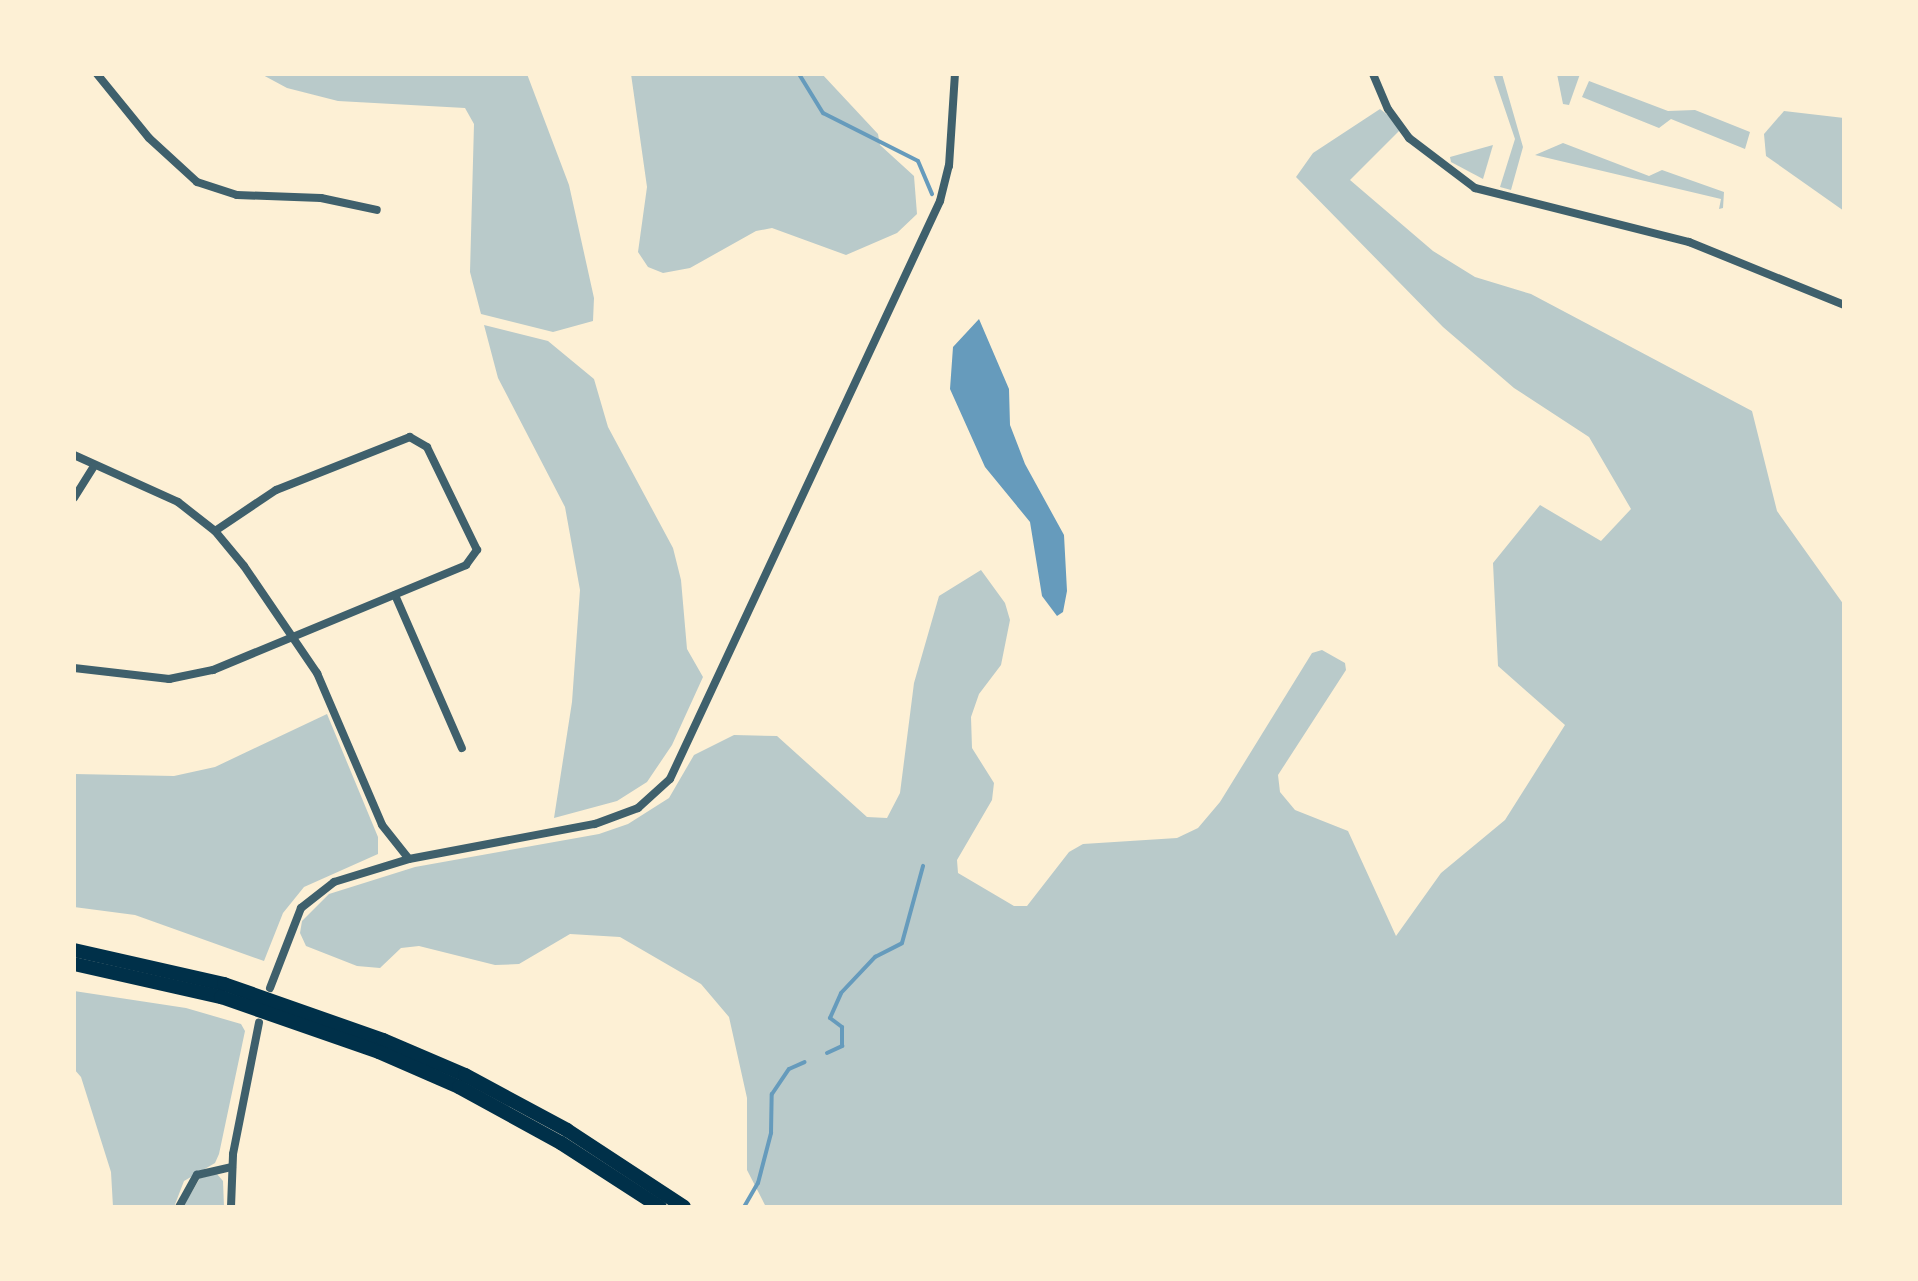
<!DOCTYPE html>
<style>
body{margin:0}
#map{position:relative;width:1918px;height:1281px;overflow:hidden;background:#fdf0d5;font-family:Quicksand,sans-serif}
div>[style]{position:absolute}
[style*='--x']{left:calc(var(--x)*1px);top:calc(var(--y)*1px);width:calc(var(--w)*1px);rotate:calc(var(--a)*1deg)}
.green>*{inset:0;background:#b9caca}
.water>*{inset:0;background:#669bbc}
.stream>*{height:4px;margin:-2px;padding:0 2px;transform-origin:2px;border-radius:2px;background:#669bbc}
.minor>*{height:8px;margin:-4px;padding:0 4px;transform-origin:4px;border-radius:4px;background:#3f606c}
.trunk>*{height:14px;margin:-7px;padding:0 7px;transform-origin:7px;border-radius:7px;background:#003049}
span{translate:-50% -50%;white-space:nowrap;text-align:center;line-height:1.15;-webkit-text-stroke:6px #fdf0d5;paint-order:stroke}
.frame{position:absolute;inset:0;border:76px solid #fdf0d5;pointer-events:none}
</style>
<div id="map">
<div class="green">
<div style="clip-path:polygon(261px 74px,527px 74px,569px 185px,594px 298px,593px 321px,553px 332px,481px 314px,470px 272px,474px 124px,465px 108px,338px 101px,287px 88px)"></div>
<div style="clip-path:polygon(631px 74px,822px 74px,878px 134px,880px 145px,914px 176px,917px 214px,897px 233px,846px 255px,772px 228px,756px 231px,690px 268px,663px 273px,648px 267px,638px 252px,647px 187px)"></div>
<div style="clip-path:polygon(1493px 74px,1502px 74px,1523px 147px,1511px 190px,1500px 187px,1515px 139px)"></div>
<div style="clip-path:polygon(1557px 74px,1580px 74px,1569px 105px,1563px 104px)"></div>
<div style="clip-path:polygon(1589px 81px,1668px 111px,1695px 110px,1750px 132px,1745px 149px,1671px 119px,1659px 128px,1582px 97px)"></div>
<div style="clip-path:polygon(1380px 109px,1403px 127px,1350px 180px,1433px 251px,1475px 277px,1531px 294px,1752px 411px,1777px 511px,1844px 605px,1844px 1207px,766px 1207px,747px 1170px,747px 1098px,729px 1017px,701px 984px,620px 937px,570px 934px,519px 964px,495px 965px,419px 946px,401px 948px,380px 968px,357px 966px,306px 946px,300px 933px,302px 921px,329px 894px,415px 867px,599px 834px,628px 824px,669px 798px,694px 755px,734px 735px,777px 736px,867px 817px,887px 818px,900px 793px,914px 683px,939px 596px,981px 570px,1005px 603px,1010px 620px,1001px 665px,979px 694px,971px 717px,972px 748px,994px 783px,992px 800px,957px 860px,958px 873px,1014px 906px,1027px 906px,1069px 852px,1083px 844px,1177px 838px,1198px 828px,1220px 802px,1312px 653px,1322px 650px,1345px 663px,1346px 670px,1278px 775px,1280px 792px,1295px 810px,1348px 831px,1396px 936px,1441px 873px,1505px 820px,1565px 725px,1498px 666px,1493px 563px,1540px 505px,1601px 541px,1631px 509px,1589px 437px,1514px 388px,1443px 327px,1296px 177px,1313px 153px)"></div>
<div style="clip-path:polygon(1784px 111px,1844px 118px,1844px 211px,1766px 156px,1764px 134px)"></div>
<div style="clip-path:polygon(1563px 143px,1649px 176px,1662px 170px,1724px 192px,1723px 208px,1719px 209px,1721px 199px,1535px 155px)"></div>
<div style="clip-path:polygon(1493px 145px,1483px 179px,1451px 162px,1450px 157px)"></div>
<div style="clip-path:polygon(484px 325px,548px 341px,594px 379px,608px 427px,673px 548px,681px 580px,687px 649px,703px 677px,672px 745px,647px 782px,617px 801px,554px 818px,572px 702px,580px 590px,565px 507px,498px 378px)"></div>
<div style="clip-path:polygon(327px 714px,378px 837px,378px 854px,304px 887px,283px 913px,264px 961px,135px 915px,74px 907px,74px 774px,174px 776px,215px 767px)"></div>
<div style="clip-path:polygon(74px 991px,186px 1008px,241px 1024px,245px 1031px,219px 1154px,215px 1163px,184px 1181px,174px 1207px,113px 1207px,111px 1172px,81px 1077px,74px 1069px)"></div>
<div style="clip-path:polygon(217px 1174px,223px 1181px,224px 1207px,183px 1207px,200px 1178px)"></div>
</div>
<div class="water">
<div style="clip-path:polygon(979px 319px,1009px 389px,1010px 425px,1025px 464px,1064px 535px,1067px 591px,1063px 612px,1057px 616px,1042px 596px,1030px 522px,985px 467px,950px 389px,953px 347px)"></div>
</div>
<div class="stream">
<div style="--x:799;--y:74;--w:46;--a:58.4"></div>
<div style="--x:823;--y:113;--w:106;--a:26.8"></div>
<div style="--x:918;--y:161;--w:36;--a:67"></div>
<div style="--x:827;--y:1053;--w:17;--a:-25"></div>
<div style="--x:842;--y:1046;--w:19;--a:-90"></div>
<div style="--x:842;--y:1027;--w:15;--a:-143"></div>
<div style="--x:830;--y:1018;--w:27;--a:-66"></div>
<div style="--x:841;--y:993;--w:50;--a:-46.6"></div>
<div style="--x:875;--y:957;--w:30;--a:-27"></div>
<div style="--x:902;--y:943;--w:80;--a:-74.7"></div>
<div style="--x:744;--y:1207;--w:28;--a:-60"></div>
<div style="--x:758;--y:1183;--w:52;--a:-75.4"></div>
<div style="--x:771;--y:1133;--w:39;--a:-89"></div>
<div style="--x:772;--y:1094;--w:30;--a:-56"></div>
<div style="--x:789;--y:1069;--w:17;--a:-24"></div>
</div>
<div class="minor">
<div style="--x:97;--y:74;--w:82;--a:50.9"></div>
<div style="--x:149;--y:138;--w:65;--a:42.5"></div>
<div style="--x:197;--y:182;--w:42;--a:18"></div>
<div style="--x:237;--y:195;--w:84;--a:2"></div>
<div style="--x:321;--y:198;--w:57;--a:12.1"></div>
<div style="--x:1373;--y:74;--w:38;--a:67"></div>
<div style="--x:1388;--y:109;--w:36;--a:54"></div>
<div style="--x:1409;--y:138;--w:83;--a:37.1"></div>
<div style="--x:1475;--y:188;--w:221;--a:14.2"></div>
<div style="--x:1689;--y:242;--w:167;--a:22.1"></div>
<div style="--x:74;--y:455;--w:114;--a:24.3"></div>
<div style="--x:178;--y:502;--w:47;--a:38.1"></div>
<div style="--x:215;--y:531;--w:45;--a:50.4"></div>
<div style="--x:244;--y:566;--w:130;--a:55.7"></div>
<div style="--x:317;--y:673;--w:165;--a:66.8"></div>
<div style="--x:382;--y:825;--w:43;--a:51.5"></div>
<div style="--x:74;--y:498;--w:38;--a:-58"></div>
<div style="--x:395;--y:595;--w:167;--a:66.4"></div>
<div style="--x:74;--y:668;--w:96;--a:6.6"></div>
<div style="--x:169;--y:679;--w:45;--a:-11.6"></div>
<div style="--x:213;--y:670;--w:274;--a:-22.5"></div>
<div style="--x:466;--y:565;--w:19;--a:-54"></div>
<div style="--x:477;--y:550;--w:114;--a:-115.9"></div>
<div style="--x:427;--y:447;--w:20;--a:-150"></div>
<div style="--x:410;--y:437;--w:144;--a:158.4"></div>
<div style="--x:276;--y:490;--w:73;--a:146.1"></div>
<div style="--x:270;--y:988;--w:86;--a:-68.8"></div>
<div style="--x:301;--y:908;--w:42;--a:-38.2"></div>
<div style="--x:334;--y:882;--w:78;--a:-17"></div>
<div style="--x:409;--y:859;--w:189;--a:-10.7"></div>
<div style="--x:595;--y:824;--w:46;--a:-20.4"></div>
<div style="--x:638;--y:808;--w:43;--a:-42.2"></div>
<div style="--x:670;--y:779;--w:638;--a:-64.96"></div>
<div style="--x:940;--y:201;--w:36;--a:-76"></div>
<div style="--x:949;--y:166;--w:92;--a:-86.3"></div>
<div style="--x:179;--y:1207;--w:37;--a:-61"></div>
<div style="--x:197;--y:1175;--w:36;--a:-13"></div>
<div style="--x:231;--y:1207;--w:53;--a:-87.8"></div>
<div style="--x:233;--y:1154;--w:134;--a:-78.8"></div>
</div>
<div class="trunk">
<div style="--x:74;--y:950;--w:154;--a:12.8"></div>
<div style="--x:224;--y:984;--w:169;--a:19.4"></div>
<div style="--x:383;--y:1040;--w:89;--a:23.1"></div>
<div style="--x:465;--y:1075;--w:116;--a:28.3"></div>
<div style="--x:567;--y:1130;--w:140;--a:33.3"></div>
<div style="--x:74;--y:964;--w:151;--a:12.7"></div>
<div style="--x:221;--y:997;--w:167;--a:19.2"></div>
<div style="--x:379;--y:1052;--w:87;--a:23.6"></div>
<div style="--x:459;--y:1087;--w:116;--a:28.8"></div>
<div style="--x:561;--y:1143;--w:118;--a:32.9"></div>
</div>
<div class="frame"></div>
</div>
